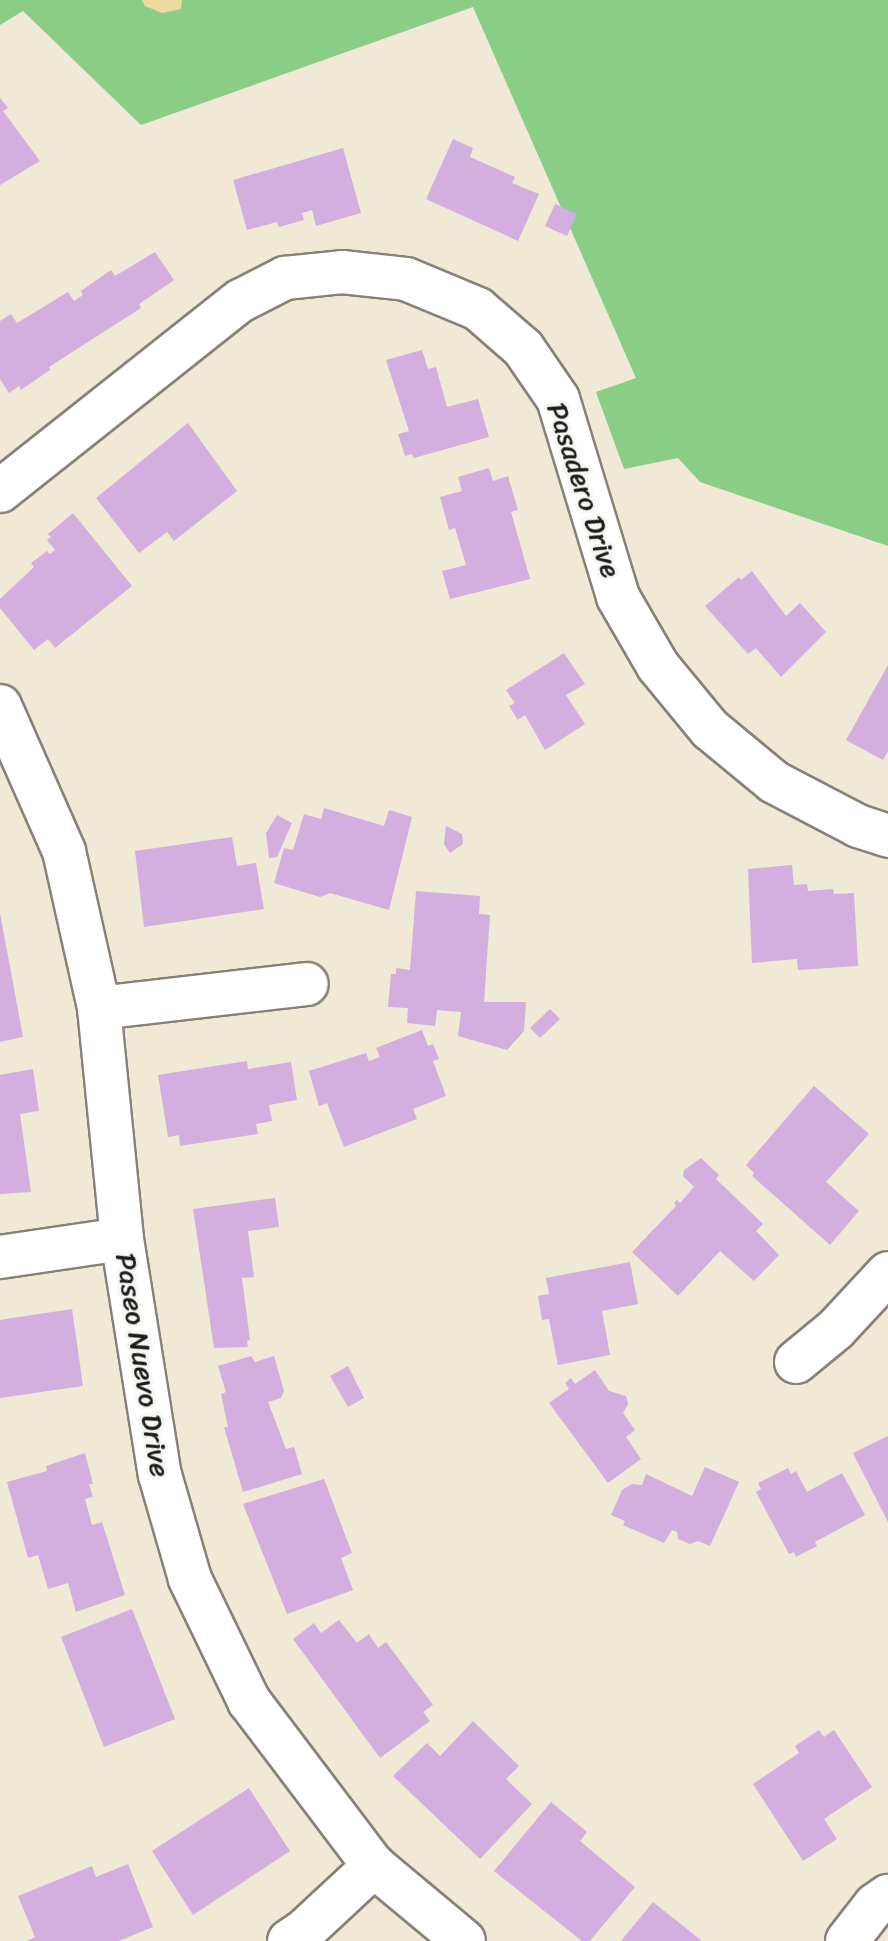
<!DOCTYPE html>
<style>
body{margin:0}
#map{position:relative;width:888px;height:1941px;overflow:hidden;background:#f0e9d5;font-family:Sriracha,sans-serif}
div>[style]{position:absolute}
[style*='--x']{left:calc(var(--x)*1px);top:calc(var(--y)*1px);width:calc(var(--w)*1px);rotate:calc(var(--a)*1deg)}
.green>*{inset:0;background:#89cd86}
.sand>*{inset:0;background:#eeda9e}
.building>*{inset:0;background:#d2afde}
.roads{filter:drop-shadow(2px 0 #868278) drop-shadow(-2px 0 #868278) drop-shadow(0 2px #868278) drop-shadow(0 -2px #868278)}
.minor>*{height:42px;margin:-21px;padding:0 21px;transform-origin:21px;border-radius:21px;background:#fff}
span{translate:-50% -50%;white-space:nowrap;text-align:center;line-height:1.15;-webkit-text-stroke:7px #f6f6f2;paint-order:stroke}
.street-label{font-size:28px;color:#1c1c1c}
</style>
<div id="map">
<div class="green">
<div style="clip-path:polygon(0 0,888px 0,888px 546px,700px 482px,678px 458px,624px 469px,596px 392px,636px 378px,473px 7px,141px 125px,23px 11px,0 25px)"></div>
</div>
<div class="sand">
<div style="clip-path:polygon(142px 0,182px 0,181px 9px,162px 13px,145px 6px)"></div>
</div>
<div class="building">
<div style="clip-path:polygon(0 98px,8px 108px,3px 111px,40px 161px,0 185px)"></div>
<div style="clip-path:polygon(453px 139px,473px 148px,470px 157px,515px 177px,512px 183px,539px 194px,518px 241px,426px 199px)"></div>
<div style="clip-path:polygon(343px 148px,361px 213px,316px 226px,312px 210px,302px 213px,304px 220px,279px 227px,277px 222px,247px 230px,233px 180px)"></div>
<div style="clip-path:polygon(555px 204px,577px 214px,567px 236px,545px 226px)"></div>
<div style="clip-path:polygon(155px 252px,174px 280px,139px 304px,141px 308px,49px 367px,50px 370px,21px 390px,19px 386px,9px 393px,0 379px,0 321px,11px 314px,17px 323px,68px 292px,74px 301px,83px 295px,81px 291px,111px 270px,115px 276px)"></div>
<div style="clip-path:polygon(422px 350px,428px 369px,436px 367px,447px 407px,478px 399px,489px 437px,414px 458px,412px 454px,405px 456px,398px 434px,409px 431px,386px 360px)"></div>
<div style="clip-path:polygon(188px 423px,237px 491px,174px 541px,167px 532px,139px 553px,96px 498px)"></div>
<div style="clip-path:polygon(489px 468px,493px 481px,508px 476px,518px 510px,511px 512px,530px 579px,450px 599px,442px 571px,466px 565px,455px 528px,449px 530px,440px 497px,462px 491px,458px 477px)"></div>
<div style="clip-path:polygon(73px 513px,132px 586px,55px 648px,48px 639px,34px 650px,0 608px,0 599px,34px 567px,31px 563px,47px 551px,50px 554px,55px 550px,47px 540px,51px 537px,48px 534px)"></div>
<div style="clip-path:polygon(752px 571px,786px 616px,800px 603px,826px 632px,781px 677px,756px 648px,748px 654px,705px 606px,739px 577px,741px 580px)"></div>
<div style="clip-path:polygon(564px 653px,585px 684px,566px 695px,585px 724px,545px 750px,525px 715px,518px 720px,509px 706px,515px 703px,506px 690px)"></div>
<div style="clip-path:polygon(888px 665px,888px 751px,883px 760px,846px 740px)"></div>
<div style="clip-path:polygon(324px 808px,384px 826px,389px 810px,412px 817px,389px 910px,330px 893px,320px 897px,274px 883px,284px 848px,293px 850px,304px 814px,321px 819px)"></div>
<div style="clip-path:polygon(277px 815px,292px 823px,277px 857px,269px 858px,266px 833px)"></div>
<div style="clip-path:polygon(446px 826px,462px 834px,463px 844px,450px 853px,444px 844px)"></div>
<div style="clip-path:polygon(232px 837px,237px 866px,256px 863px,264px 909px,144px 927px,135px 851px)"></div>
<div style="clip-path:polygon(792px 865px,794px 885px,807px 884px,808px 891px,833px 889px,834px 894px,854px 893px,858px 966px,798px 970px,797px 959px,752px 963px,748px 869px)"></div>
<div style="clip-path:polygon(416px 891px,480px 896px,479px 914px,490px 915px,484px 1002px,526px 1002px,524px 1031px,507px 1050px,458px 1036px,461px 1012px,437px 1010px,435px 1026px,407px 1023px,408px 1008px,388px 1007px,391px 974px,396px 974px,396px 968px,410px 970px)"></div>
<div style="clip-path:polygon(0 913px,23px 1037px,0 1042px)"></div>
<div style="clip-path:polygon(550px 1009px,560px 1019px,540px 1038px,530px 1028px)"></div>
<div style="clip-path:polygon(422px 1030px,428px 1046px,433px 1044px,439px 1059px,433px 1061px,446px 1096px,413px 1109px,417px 1119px,344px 1147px,327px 1103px,319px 1106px,309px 1071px,366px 1053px,369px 1061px,380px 1057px,376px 1048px)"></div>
<div style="clip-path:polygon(247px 1061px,248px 1069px,291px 1062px,297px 1100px,269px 1105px,272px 1121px,256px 1124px,258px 1134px,180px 1146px,179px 1135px,168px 1137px,158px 1075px)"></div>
<div style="clip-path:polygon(33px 1069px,39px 1111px,20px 1114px,31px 1192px,0 1194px,0 1075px)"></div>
<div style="clip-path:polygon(814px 1086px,869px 1134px,826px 1182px,859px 1211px,830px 1245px,752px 1176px,754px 1173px,746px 1165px)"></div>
<div style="clip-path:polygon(701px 1158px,719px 1175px,716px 1179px,763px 1224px,756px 1231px,779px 1255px,754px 1281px,720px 1251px,678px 1296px,632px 1252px,676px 1206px,674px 1203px,677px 1200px,680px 1203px,694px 1187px,683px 1176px,684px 1170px)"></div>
<div style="clip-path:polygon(275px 1198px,279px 1227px,248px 1231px,254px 1277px,242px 1278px,250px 1340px,247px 1341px,248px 1347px,214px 1348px,193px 1209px)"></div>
<div style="clip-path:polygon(630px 1262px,638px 1304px,602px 1311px,610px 1355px,558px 1365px,549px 1319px,542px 1320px,538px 1296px,549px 1294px,546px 1278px)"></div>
<div style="clip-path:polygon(72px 1309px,83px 1386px,0 1398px,0 1320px)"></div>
<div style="clip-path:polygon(251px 1356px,255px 1362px,274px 1356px,284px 1391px,281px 1398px,268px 1402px,286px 1449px,294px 1447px,302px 1474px,243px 1492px,224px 1427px,228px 1427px,221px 1394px,226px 1392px,218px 1366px)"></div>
<div style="clip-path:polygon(348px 1366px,364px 1398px,348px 1407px,330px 1376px)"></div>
<div style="clip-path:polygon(595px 1370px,609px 1391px,626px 1396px,628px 1404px,623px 1413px,635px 1430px,626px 1437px,641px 1459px,608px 1483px,549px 1403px,569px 1389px,565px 1383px,571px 1378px,575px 1384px)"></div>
<div style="clip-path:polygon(888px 1436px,888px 1522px,853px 1453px)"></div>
<div style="clip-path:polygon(85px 1453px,93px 1484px,89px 1484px,93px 1497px,85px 1499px,92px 1525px,102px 1522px,125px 1595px,76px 1612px,68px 1583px,48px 1589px,38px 1555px,28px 1558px,7px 1482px,47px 1471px,46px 1466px)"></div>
<div style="clip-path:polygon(705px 1467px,739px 1482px,710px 1546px,698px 1541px,690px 1544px,678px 1539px,677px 1532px,672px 1530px,664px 1543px,623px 1525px,625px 1521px,611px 1515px,622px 1490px,632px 1484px,642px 1485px,646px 1474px,692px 1496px)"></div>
<div style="clip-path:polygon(788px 1468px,791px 1474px,796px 1471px,807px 1492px,842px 1473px,865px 1515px,815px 1542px,817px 1546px,796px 1557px,794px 1552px,789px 1554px,756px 1492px,761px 1489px,758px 1483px)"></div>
<div style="clip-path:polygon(324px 1479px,352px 1553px,341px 1558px,353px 1590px,287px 1614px,243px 1504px)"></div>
<div style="clip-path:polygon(132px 1609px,175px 1719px,104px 1747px,61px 1637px)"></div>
<div style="clip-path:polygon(339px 1620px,357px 1643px,369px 1634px,378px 1648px,386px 1642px,433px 1705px,423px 1712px,430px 1721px,380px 1758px,293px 1639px,314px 1623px,321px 1633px)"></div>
<div style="clip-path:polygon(473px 1721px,519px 1766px,506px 1779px,532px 1804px,480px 1859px,393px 1776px,427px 1743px,440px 1756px)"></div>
<div style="clip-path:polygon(819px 1730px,824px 1737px,834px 1730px,872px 1787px,824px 1819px,837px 1839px,803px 1861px,753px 1784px,799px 1753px,795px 1746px)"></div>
<div style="clip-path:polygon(249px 1788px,290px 1851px,193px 1915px,152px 1851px)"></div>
<div style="clip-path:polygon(551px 1802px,587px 1832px,580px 1841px,635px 1887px,590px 1941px,582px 1941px,494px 1871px)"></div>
<div style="clip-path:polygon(128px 1864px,153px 1927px,119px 1941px,27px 1941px,35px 1937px,18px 1896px,92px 1866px,96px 1877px)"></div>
<div style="clip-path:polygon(653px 1902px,702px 1941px,621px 1941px)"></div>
</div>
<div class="roads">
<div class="minor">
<div style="--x:0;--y:491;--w:306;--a:-38.4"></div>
<div style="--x:240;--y:301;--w:51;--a:-27.1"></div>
<div style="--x:285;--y:278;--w:57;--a:-6"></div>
<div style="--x:342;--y:272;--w:64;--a:6.2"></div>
<div style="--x:406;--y:279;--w:78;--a:22.6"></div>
<div style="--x:478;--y:309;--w:60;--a:40.9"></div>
<div style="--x:523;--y:348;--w:62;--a:55.5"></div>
<div style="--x:558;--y:399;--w:207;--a:73.1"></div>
<div style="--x:618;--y:597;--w:80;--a:59.9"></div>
<div style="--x:658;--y:666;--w:82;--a:50.5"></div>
<div style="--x:710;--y:729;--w:83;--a:39.6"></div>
<div style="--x:774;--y:782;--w:95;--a:27.6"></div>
<div style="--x:858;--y:826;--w:32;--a:18"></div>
<div style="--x:0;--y:706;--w:158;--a:66.2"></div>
<div style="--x:64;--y:851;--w:161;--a:77.4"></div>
<div style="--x:99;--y:1008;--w:232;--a:84.3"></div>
<div style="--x:122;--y:1239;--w:239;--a:80.9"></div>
<div style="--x:160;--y:1475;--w:108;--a:73.9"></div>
<div style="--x:190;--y:1579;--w:136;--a:64.2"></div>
<div style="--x:249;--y:1701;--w:207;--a:52.9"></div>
<div style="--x:374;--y:1866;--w:117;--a:39.8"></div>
<div style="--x:99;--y:1008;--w:209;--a:-6.6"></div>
<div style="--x:0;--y:1257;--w:123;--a:-8.4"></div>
<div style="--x:796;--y:1362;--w:52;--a:-39.5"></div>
<div style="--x:836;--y:1329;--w:76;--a:-47.1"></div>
<div style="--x:289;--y:1941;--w:18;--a:-34"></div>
<div style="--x:304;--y:1931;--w:96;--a:-42.9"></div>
<div style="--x:847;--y:1941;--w:46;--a:-52.1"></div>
<div style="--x:875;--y:1905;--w:16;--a:-35"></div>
</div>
</div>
<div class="street-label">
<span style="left:584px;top:490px;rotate:72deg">Pasadero Drive</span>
<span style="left:143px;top:1365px;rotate:81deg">Paseo Nuevo Drive</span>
</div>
</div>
